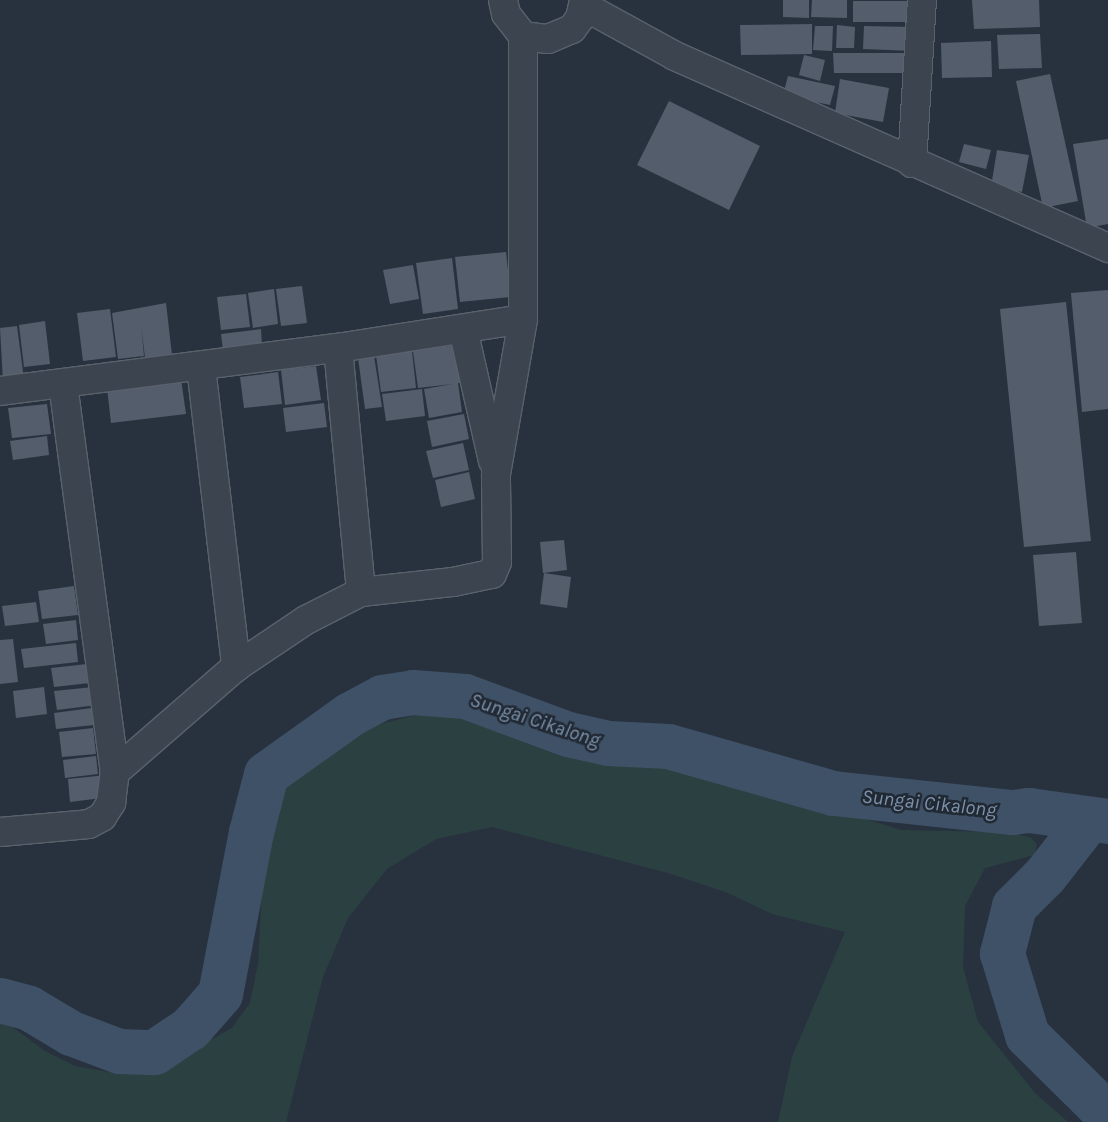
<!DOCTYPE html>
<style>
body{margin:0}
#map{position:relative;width:1108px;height:1122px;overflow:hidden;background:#28323f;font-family:Karla,sans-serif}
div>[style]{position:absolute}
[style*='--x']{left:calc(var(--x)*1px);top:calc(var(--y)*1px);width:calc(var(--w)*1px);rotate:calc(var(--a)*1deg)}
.green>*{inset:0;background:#2b4041}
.river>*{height:45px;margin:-22.5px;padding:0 22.5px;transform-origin:22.5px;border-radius:22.5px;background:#3f5166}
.building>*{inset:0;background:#535d6c}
.roads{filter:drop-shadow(1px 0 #5a626c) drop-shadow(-1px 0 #5a626c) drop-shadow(0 1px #5a626c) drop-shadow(0 -1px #5a626c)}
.minor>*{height:28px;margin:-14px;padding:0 14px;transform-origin:14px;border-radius:14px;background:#3c444f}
span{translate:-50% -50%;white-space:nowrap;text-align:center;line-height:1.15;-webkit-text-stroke:5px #212934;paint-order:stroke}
.water-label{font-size:20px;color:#7c91aa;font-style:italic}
</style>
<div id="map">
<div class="green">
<div style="clip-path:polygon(447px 707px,583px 753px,661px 756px,901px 830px,1001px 832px,1030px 837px,1037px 844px,1034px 855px,985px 868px,965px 906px,963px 967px,978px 1022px,1035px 1093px,1068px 1122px,778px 1122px,792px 1057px,845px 932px,772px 914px,728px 893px,668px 873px,492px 827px,436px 839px,387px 869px,348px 918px,323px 977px,286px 1122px,0 1122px,0 1018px,45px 1051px,75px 1066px,114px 1073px,186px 1054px,232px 1028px,250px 1003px,258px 964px,263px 866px,260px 812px,280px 787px,319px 750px,365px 728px)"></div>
</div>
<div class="river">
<div style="--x:1088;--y:820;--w:70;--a:128"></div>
<div style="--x:1045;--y:875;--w:44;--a:135"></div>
<div style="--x:1014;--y:906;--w:49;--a:104.3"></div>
<div style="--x:1002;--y:953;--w:86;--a:73"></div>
<div style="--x:1027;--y:1035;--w:97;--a:44.6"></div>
<div style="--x:1096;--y:1103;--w:14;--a:34"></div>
<div style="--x:0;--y:1000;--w:30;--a:15"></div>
<div style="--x:29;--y:1008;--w:49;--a:30.8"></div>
<div style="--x:71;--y:1033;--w:51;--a:20.6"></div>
<div style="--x:119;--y:1051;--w:35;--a:2"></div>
<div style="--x:154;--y:1052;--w:43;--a:-33.7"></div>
<div style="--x:190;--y:1028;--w:45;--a:-48.6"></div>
<div style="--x:220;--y:994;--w:165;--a:-79.2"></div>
<div style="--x:251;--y:832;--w:60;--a:-75.5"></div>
<div style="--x:266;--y:774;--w:103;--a:-35.5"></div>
<div style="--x:350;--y:714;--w:36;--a:-28"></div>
<div style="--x:382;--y:697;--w:31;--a:-9"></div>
<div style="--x:413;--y:692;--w:52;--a:4.4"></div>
<div style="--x:465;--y:696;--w:110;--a:20.3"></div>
<div style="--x:568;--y:734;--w:41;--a:12.7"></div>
<div style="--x:608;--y:743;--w:60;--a:2.9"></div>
<div style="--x:668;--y:746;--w:172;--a:15.9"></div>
<div style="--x:833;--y:793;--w:180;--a:6.1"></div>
<div style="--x:1012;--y:812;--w:17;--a:-7"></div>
<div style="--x:1029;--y:810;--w:80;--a:7.9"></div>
</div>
<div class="building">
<div style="clip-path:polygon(783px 0,809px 0,809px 18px,783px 17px)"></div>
<div style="clip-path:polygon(812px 0,847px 0,847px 18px,811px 17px)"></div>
<div style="clip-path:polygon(972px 0,1039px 0,1040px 27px,974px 29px)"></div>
<div style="clip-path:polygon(853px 1px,914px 1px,914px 22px,853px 22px)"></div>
<div style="clip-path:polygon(812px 24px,812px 54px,741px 55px,740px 25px)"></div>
<div style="clip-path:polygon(837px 25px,855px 27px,854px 48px,836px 48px)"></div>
<div style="clip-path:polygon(815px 26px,833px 26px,832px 51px,813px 50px)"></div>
<div style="clip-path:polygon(864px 26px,912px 27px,912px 51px,863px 49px)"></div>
<div style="clip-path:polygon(1040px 34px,1042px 68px,999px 69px,997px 35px)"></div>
<div style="clip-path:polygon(991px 41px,992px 77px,942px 78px,941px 43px)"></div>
<div style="clip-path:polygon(833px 53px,909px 53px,909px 73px,834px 73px)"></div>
<div style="clip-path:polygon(804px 55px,825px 60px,820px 81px,799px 75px)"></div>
<div style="clip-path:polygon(1050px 74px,1078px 201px,1043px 208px,1016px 81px)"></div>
<div style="clip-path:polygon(788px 76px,835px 86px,830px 105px,783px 95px)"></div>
<div style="clip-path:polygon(840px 79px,889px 88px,883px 122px,835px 113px)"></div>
<div style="clip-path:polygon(669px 101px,760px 146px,729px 210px,637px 165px)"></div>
<div style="clip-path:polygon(1108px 139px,1108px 224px,1087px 228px,1073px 144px)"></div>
<div style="clip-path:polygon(964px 144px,991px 150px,986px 169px,959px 162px)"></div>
<div style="clip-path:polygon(997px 150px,1029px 155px,1022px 192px,991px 187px)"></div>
<div style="clip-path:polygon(506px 252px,511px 297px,460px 302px,455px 257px)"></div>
<div style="clip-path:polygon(452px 258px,458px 309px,423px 314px,416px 263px)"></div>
<div style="clip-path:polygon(413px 265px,419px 299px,390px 304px,383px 270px)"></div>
<div style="clip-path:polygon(302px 286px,307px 323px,281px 326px,276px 289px)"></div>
<div style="clip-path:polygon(274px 289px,278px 324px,253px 328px,248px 293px)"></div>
<div style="clip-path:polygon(1108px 290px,1108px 409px,1082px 412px,1071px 293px)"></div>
<div style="clip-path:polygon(246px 294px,250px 327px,221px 330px,217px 297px)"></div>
<div style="clip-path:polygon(1066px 302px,1091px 541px,1024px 547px,1000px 309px)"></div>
<div style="clip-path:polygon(166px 303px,172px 355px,145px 358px,141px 325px,144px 356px,118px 359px,112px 313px)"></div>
<div style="clip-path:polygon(110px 309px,116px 357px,83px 361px,77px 313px)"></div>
<div style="clip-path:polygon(45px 321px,50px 364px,24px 367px,19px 325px)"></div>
<div style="clip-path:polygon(17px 326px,24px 379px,3px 382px,0 328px)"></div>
<div style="clip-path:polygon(261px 329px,262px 346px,223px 350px,221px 334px)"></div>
<div style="clip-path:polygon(457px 345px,462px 383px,458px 383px,462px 412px,429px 418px,424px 389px,453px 384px,418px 388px,413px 351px)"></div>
<div style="clip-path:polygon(412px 351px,416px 388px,381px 392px,376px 355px)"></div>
<div style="clip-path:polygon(374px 356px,382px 407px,365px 409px,358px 358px)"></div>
<div style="clip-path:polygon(316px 366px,321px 400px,285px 405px,281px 370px)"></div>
<div style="clip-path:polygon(278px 372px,282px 404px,244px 408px,240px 377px)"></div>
<div style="clip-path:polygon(181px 379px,186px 414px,111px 423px,107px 388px)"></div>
<div style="clip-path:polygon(422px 389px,425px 416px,386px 421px,382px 394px)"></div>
<div style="clip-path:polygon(324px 403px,327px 427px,286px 432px,283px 408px)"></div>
<div style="clip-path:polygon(47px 404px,51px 434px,12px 438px,8px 408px)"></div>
<div style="clip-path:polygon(464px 414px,469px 439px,432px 447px,427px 421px)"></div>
<div style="clip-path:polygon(47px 436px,49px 455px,13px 460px,10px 441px)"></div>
<div style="clip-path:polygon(463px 443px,469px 470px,433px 478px,426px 451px)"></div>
<div style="clip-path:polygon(469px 472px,475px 499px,441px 507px,435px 480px)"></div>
<div style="clip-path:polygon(564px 540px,567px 570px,543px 573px,540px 542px)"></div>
<div style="clip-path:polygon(1076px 552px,1082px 623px,1039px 626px,1033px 555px)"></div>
<div style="clip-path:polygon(544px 573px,571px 577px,567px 608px,540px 604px)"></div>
<div style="clip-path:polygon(74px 586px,78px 615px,42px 619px,38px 591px)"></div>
<div style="clip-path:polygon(36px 602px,39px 622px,5px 626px,2px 606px)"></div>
<div style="clip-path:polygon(76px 620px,78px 640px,46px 644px,43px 624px)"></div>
<div style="clip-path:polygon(13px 639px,18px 682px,0 684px,0 640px)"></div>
<div style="clip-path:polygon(76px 643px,78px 662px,24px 668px,21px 649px)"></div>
<div style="clip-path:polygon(87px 664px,90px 683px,54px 687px,51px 668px)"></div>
<div style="clip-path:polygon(103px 686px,105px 704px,57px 710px,54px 691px)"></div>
<div style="clip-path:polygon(44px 687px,47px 714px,16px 718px,13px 691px)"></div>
<div style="clip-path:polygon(92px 708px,94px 725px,56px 729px,54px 713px)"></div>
<div style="clip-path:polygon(93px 728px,96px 754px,62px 757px,59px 732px)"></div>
<div style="clip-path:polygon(96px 756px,98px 774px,65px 778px,63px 760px)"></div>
<div style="clip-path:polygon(107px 775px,110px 797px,70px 802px,68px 779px)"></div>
</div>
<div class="roads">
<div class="minor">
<div style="--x:503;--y:0;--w:14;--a:78"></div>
<div style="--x:506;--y:14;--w:28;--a:52"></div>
<div style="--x:523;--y:36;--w:25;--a:7"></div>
<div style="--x:548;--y:39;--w:26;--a:-23"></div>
<div style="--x:572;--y:29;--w:14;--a:-54"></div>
<div style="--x:580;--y:18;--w:18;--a:-77"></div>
<div style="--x:584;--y:6;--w:104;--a:28.8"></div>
<div style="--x:675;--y:56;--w:474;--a:23.9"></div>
<div style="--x:912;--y:163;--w:163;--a:-86.5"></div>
<div style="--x:463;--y:329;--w:135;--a:77.2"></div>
<div style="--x:338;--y:348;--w:245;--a:84.6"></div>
<div style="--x:201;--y:367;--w:302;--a:83.3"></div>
<div style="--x:63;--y:384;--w:391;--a:82.4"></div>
<div style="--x:0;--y:391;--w:341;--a:-7.3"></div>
<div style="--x:338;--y:348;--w:187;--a:-8.9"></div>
<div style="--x:523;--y:319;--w:283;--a:-90"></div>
<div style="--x:0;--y:832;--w:89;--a:-5.1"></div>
<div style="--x:89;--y:824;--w:15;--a:-28"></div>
<div style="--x:102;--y:817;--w:17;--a:-57"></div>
<div style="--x:111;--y:803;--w:31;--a:-83"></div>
<div style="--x:115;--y:772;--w:160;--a:-41"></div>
<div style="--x:236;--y:667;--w:84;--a:-33.9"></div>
<div style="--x:306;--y:620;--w:62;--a:-27"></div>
<div style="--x:361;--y:592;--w:93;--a:-6.2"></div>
<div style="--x:453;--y:582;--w:40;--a:-12"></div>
<div style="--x:492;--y:574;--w:13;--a:-67"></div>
<div style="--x:497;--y:562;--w:88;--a:-90.7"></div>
<div style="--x:496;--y:474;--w:157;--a:-80.1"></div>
</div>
</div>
<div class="water-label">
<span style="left:535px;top:720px;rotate:18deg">Sungai Cikalong</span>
<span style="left:929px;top:803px;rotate:6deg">Sungai Cikalong</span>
</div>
</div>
